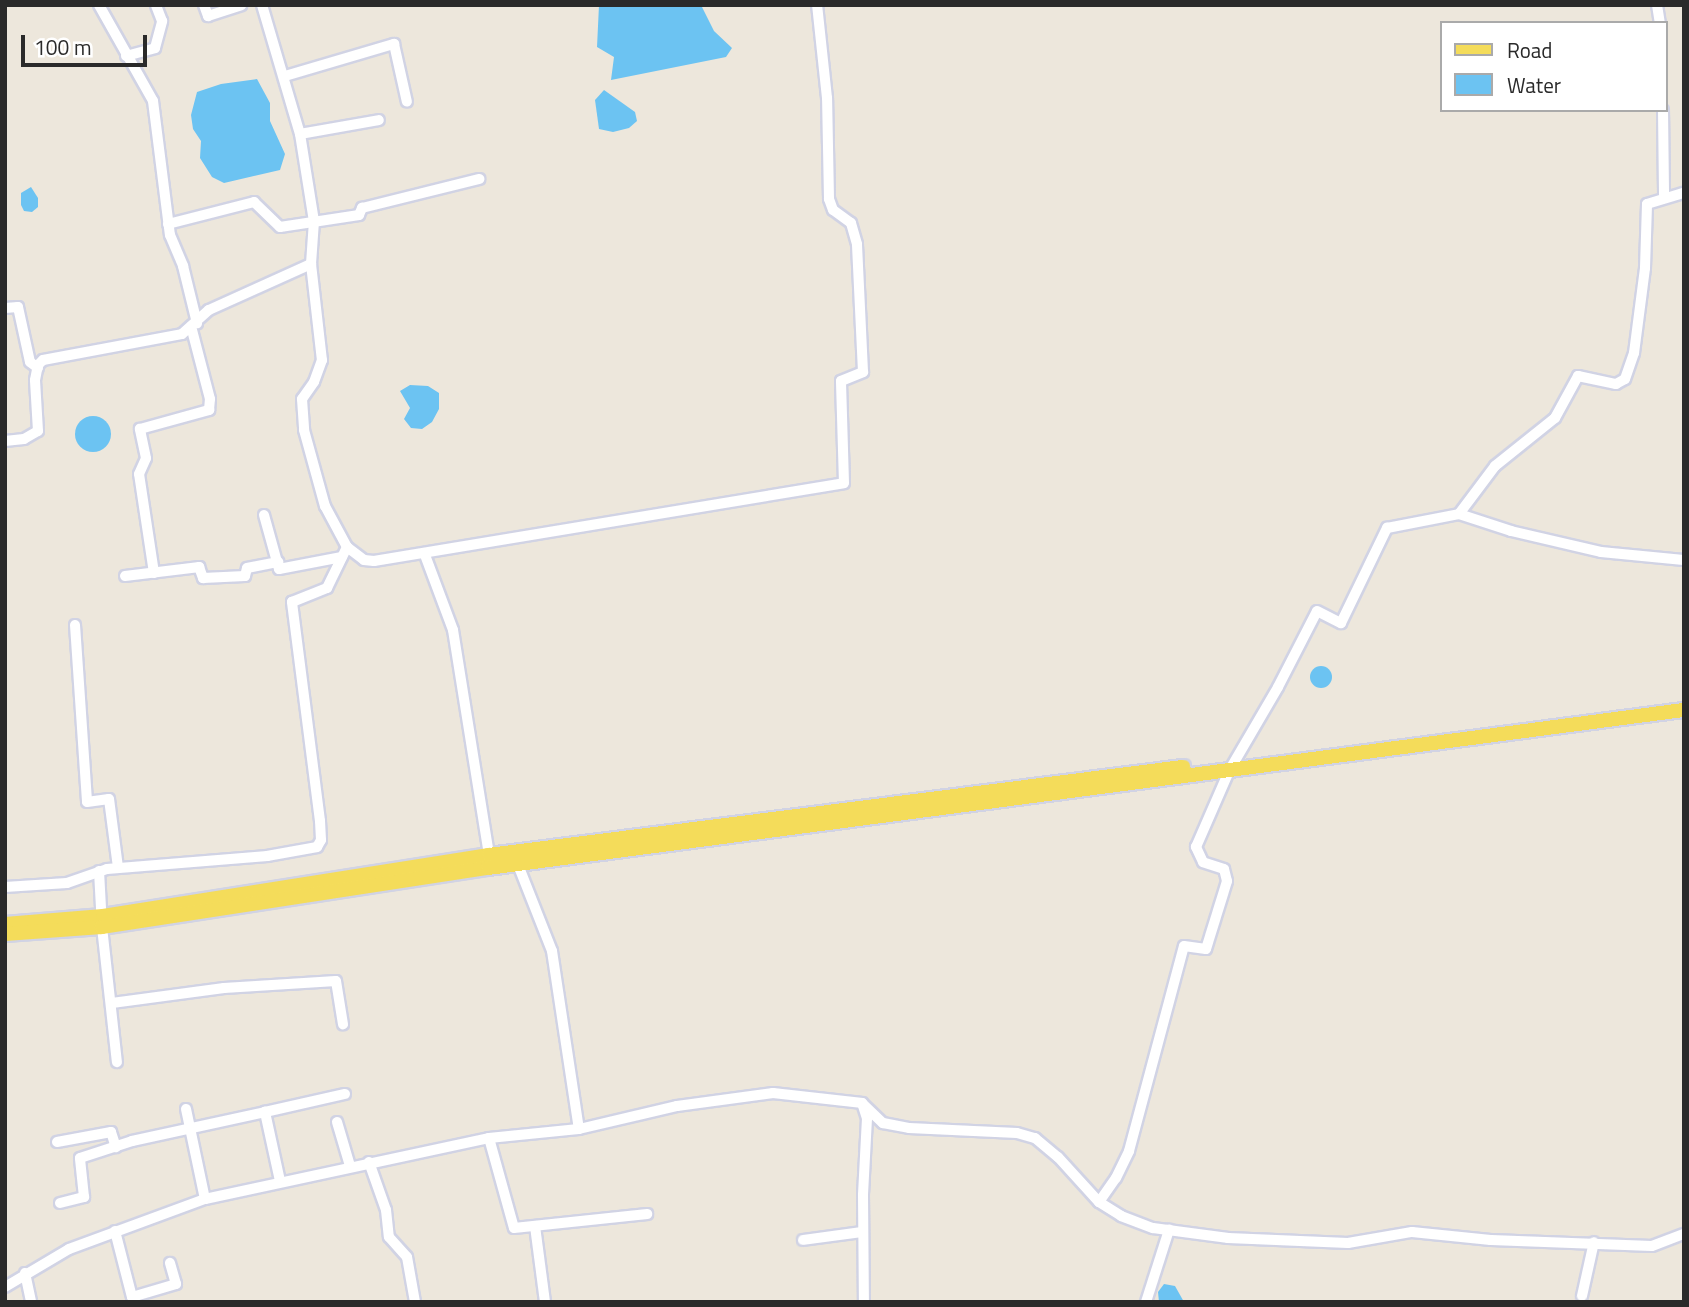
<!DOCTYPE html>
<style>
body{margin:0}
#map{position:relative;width:1689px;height:1307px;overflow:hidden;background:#ede7dc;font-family:"Titillium Web",sans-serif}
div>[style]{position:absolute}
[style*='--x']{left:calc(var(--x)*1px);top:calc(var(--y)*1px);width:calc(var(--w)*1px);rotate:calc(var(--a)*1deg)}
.water>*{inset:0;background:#6cc3f2}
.round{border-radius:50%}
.roads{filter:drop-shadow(2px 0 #d1d3e4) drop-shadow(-2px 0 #d1d3e4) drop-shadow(0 2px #d1d3e4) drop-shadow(0 -2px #d1d3e4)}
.minor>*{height:10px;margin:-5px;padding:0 5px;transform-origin:5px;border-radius:5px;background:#fff}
.major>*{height:14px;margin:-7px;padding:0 7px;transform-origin:7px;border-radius:7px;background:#f4dc5a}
span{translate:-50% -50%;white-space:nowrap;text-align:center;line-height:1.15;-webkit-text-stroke:7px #fff;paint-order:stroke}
.frame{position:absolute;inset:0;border:7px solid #2a2a2a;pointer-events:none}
.legend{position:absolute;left:1440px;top:21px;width:228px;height:91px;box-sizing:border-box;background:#fff;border:2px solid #aaa;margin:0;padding:9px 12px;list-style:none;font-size:21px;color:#2a2a2a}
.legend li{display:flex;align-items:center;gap:14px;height:35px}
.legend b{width:35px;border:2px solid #aaa}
.scale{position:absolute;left:21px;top:35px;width:126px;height:32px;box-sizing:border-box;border:4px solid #2a2a2a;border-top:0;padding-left:9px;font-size:21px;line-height:24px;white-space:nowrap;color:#2a2a2a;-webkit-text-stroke:5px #fff;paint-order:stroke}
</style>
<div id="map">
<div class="water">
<div style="clip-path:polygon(599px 5px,701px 5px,714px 31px,732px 48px,726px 57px,611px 80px,614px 57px,597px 47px)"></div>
<div style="clip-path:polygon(257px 79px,270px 103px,270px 121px,285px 154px,280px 170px,224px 183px,212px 177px,200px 158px,201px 141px,193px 129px,191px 115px,197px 92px,221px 84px)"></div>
<div style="clip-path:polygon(604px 90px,635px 112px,637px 121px,629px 128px,613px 132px,599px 129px,595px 100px)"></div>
<div style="clip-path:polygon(31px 187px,38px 198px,38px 207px,32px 212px,24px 211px,21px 205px,21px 193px)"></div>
<div style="clip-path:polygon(410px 385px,428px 386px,439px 393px,439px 409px,432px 422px,422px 429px,411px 428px,404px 419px,410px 408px,400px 391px)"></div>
<div class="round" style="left:75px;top:416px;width:36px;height:36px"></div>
<div class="round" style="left:1310px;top:666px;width:22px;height:22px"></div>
<div style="clip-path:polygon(1164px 1284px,1175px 1286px,1184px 1302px,1159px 1302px,1158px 1292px)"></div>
</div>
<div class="roads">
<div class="minor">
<div style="--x:99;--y:5;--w:110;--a:60.6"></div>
<div style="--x:153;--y:101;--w:135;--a:82.8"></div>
<div style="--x:170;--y:235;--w:34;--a:67"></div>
<div style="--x:183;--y:266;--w:59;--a:76.2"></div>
<div style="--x:204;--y:5;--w:12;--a:70"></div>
<div style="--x:208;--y:16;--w:35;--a:-18"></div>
<div style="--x:262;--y:5;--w:134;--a:73.6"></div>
<div style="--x:300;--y:134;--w:88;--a:80.9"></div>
<div style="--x:314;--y:221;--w:43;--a:94"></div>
<div style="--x:311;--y:264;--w:97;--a:83.5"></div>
<div style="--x:322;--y:360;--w:23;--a:110"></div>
<div style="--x:314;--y:382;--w:21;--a:125"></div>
<div style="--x:302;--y:399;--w:31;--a:86"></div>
<div style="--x:304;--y:430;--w:79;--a:74.6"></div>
<div style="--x:325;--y:506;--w:47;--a:61.8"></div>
<div style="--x:347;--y:547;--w:21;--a:37"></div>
<div style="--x:364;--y:560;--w:10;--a:6"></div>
<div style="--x:374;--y:561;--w:476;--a:-9.4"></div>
<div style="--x:844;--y:483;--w:102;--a:-91.7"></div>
<div style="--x:841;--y:381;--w:24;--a:-22"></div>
<div style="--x:863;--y:372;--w:128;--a:-92.7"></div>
<div style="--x:857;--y:244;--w:22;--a:-106"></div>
<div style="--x:851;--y:223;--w:22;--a:-144"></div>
<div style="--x:833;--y:210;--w:12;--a:-110"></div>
<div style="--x:829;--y:199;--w:101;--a:-91.1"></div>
<div style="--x:827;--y:98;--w:94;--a:-96.1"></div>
<div style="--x:1657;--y:5;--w:18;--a:81"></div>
<div style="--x:126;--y:56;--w:30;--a:-15"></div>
<div style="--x:155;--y:48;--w:28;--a:-75"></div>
<div style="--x:162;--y:21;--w:17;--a:-111"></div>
<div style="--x:285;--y:76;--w:114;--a:-16.4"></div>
<div style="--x:394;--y:44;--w:59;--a:77.4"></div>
<div style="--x:1663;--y:110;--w:88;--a:89.3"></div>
<div style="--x:300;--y:134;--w:80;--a:-10"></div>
<div style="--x:168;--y:224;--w:89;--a:-14.3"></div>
<div style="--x:254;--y:202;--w:36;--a:44"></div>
<div style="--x:280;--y:227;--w:80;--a:-8.6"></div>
<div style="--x:359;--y:215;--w:8;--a:-67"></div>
<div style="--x:362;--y:208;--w:121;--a:-13.9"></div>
<div style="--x:5;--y:308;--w:13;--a:-4"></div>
<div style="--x:18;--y:307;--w:56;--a:77.7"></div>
<div style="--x:30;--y:362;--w:10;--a:37"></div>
<div style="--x:5;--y:441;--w:19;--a:-6"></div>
<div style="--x:24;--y:439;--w:16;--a:-30"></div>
<div style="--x:38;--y:431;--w:51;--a:-93.4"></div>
<div style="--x:35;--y:380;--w:15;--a:-79"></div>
<div style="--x:38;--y:365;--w:7;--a:-45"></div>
<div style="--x:43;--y:360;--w:141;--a:-10.6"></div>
<div style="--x:182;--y:334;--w:36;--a:-42"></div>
<div style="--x:209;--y:310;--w:112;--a:-24.3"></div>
<div style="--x:1459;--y:514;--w:55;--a:18.1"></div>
<div style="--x:1511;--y:531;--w:92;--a:13.1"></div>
<div style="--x:1601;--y:552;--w:83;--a:5.5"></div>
<div style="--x:264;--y:515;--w:56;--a:74.5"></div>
<div style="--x:279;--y:569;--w:64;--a:-10.8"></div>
<div style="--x:425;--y:555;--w:80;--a:69.5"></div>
<div style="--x:453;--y:630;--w:228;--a:80.9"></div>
<div style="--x:154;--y:573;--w:100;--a:-98.6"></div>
<div style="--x:139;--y:474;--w:17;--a:-66"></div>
<div style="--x:146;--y:458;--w:30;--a:-102"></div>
<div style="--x:140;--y:429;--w:72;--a:-15.4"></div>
<div style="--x:209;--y:410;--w:11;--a:-85"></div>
<div style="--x:210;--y:399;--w:75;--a:-104.6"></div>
<div style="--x:125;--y:576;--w:75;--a:-6.9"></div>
<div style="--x:199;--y:567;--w:12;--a:70"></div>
<div style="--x:203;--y:578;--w:42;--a:-2.7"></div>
<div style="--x:245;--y:576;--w:8;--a:-76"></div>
<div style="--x:247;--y:568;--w:32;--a:-11"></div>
<div style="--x:75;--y:625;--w:177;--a:86.1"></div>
<div style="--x:87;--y:802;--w:22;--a:-8"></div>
<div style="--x:109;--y:799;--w:69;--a:82.5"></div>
<div style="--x:515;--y:857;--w:101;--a:68.5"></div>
<div style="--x:552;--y:951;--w:180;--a:81.4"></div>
<div style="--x:99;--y:871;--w:56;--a:86.9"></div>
<div style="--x:102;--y:927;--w:136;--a:83.7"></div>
<div style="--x:5;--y:887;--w:62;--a:-3.7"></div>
<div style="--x:67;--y:883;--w:42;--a:-19.3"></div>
<div style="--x:107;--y:869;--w:161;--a:-4.6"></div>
<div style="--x:267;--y:856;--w:51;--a:-10.2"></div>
<div style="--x:317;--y:847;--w:8;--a:-60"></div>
<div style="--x:321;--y:840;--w:19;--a:-93"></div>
<div style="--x:320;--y:821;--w:221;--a:-97.3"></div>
<div style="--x:292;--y:602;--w:38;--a:-22"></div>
<div style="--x:327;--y:588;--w:46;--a:-64"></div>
<div style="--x:112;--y:1003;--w:113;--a:-7.6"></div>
<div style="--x:224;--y:988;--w:112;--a:-3.6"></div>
<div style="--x:336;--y:981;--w:44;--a:80.8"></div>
<div style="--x:863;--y:1106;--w:13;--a:72"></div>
<div style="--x:867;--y:1118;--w:77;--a:93"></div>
<div style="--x:863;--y:1195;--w:107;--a:89.5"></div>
<div style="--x:186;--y:1109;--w:92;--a:78.1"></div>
<div style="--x:337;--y:1122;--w:46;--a:73.5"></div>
<div style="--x:489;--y:1138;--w:93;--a:74.5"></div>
<div style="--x:514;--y:1228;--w:134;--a:-6"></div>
<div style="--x:57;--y:1142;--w:55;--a:-10.5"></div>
<div style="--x:111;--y:1132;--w:16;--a:72"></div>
<div style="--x:369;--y:1162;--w:51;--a:70.5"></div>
<div style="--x:386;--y:1210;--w:27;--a:84"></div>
<div style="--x:389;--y:1237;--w:27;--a:48"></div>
<div style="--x:407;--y:1257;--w:46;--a:79.9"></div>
<div style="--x:280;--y:1181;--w:71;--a:-102.3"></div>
<div style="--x:265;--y:1112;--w:82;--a:-12.7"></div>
<div style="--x:1099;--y:1202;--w:29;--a:-55"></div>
<div style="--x:1116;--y:1178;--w:30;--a:-64"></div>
<div style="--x:1129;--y:1151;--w:212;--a:-75"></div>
<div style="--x:1184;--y:946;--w:22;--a:8"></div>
<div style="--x:1206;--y:949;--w:71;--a:-72.8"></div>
<div style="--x:1227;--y:881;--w:12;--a:-104"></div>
<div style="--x:1224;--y:869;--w:22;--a:-162"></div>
<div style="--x:1203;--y:862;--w:17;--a:-115"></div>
<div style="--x:1196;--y:847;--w:83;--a:-66.5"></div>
<div style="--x:1229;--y:771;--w:97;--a:-59.7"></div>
<div style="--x:1278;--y:687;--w:85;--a:-62.8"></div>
<div style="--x:1317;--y:611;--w:27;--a:27"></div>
<div style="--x:1341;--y:623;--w:106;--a:-64.2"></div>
<div style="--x:1387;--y:528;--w:73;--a:-11"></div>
<div style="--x:1459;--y:514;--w:60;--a:-53.1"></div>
<div style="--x:1495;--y:466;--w:77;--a:-38.7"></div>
<div style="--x:1555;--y:418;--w:48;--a:-61.3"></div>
<div style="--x:1578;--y:376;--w:39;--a:12"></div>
<div style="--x:1616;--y:384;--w:10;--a:-29"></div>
<div style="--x:1625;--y:379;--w:28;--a:-71"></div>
<div style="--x:1634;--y:353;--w:86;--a:-82.6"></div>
<div style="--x:1645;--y:268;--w:64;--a:-88.2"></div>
<div style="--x:1647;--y:204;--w:39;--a:-17"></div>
<div style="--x:60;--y:1203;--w:25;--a:-14"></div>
<div style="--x:84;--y:1197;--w:39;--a:-96"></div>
<div style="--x:80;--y:1158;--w:55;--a:-18.1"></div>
<div style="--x:132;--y:1141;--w:136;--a:-12.3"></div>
<div style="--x:535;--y:1226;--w:77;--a:82.5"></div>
<div style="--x:115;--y:1231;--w:68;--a:75.6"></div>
<div style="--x:132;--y:1297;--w:46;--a:-16.5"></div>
<div style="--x:176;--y:1284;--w:22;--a:-106"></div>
<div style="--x:803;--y:1240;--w:60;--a:-7.7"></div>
<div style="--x:25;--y:1273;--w:30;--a:78"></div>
<div style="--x:5;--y:1287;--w:74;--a:-30.7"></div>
<div style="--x:69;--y:1249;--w:145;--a:-20.2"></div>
<div style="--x:205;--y:1199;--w:290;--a:-12.1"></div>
<div style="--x:489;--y:1138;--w:90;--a:-5.7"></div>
<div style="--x:579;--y:1129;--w:101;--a:-13.2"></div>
<div style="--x:677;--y:1106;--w:97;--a:-7.7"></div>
<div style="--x:773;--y:1093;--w:90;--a:6.4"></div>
<div style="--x:862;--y:1103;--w:29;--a:44"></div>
<div style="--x:883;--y:1123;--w:26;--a:11"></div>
<div style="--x:909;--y:1128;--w:108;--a:2.7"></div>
<div style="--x:1017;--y:1133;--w:19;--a:16"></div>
<div style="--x:1035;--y:1138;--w:30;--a:40"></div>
<div style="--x:1058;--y:1157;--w:61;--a:47.7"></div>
<div style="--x:1099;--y:1202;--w:26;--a:32"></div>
<div style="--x:1121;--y:1216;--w:34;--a:21"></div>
<div style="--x:1153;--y:1228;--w:76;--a:7.6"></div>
<div style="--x:1228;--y:1238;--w:120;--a:2.4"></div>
<div style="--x:1348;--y:1243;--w:65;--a:-9.8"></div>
<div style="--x:1412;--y:1232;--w:79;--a:5.8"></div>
<div style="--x:1491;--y:1240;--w:161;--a:2.1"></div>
<div style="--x:1652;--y:1246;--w:34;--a:-21"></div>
<div style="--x:1582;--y:1296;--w:55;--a:-77.5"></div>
<div style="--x:1146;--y:1302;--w:76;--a:-72.3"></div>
</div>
<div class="major">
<div style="--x:5;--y:924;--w:98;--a:-4.7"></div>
<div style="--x:103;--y:916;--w:391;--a:-9"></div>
<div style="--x:489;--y:855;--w:700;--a:-7.23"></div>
<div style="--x:5;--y:934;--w:97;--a:-4.1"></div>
<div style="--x:102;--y:927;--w:390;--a:-8.7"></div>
<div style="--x:488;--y:868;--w:1206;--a:-7.53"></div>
</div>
</div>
<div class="frame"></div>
<ul class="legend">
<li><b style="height:9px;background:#f4dc5a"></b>Road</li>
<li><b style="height:19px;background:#6cc3f2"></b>Water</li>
</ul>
<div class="scale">100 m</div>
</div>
